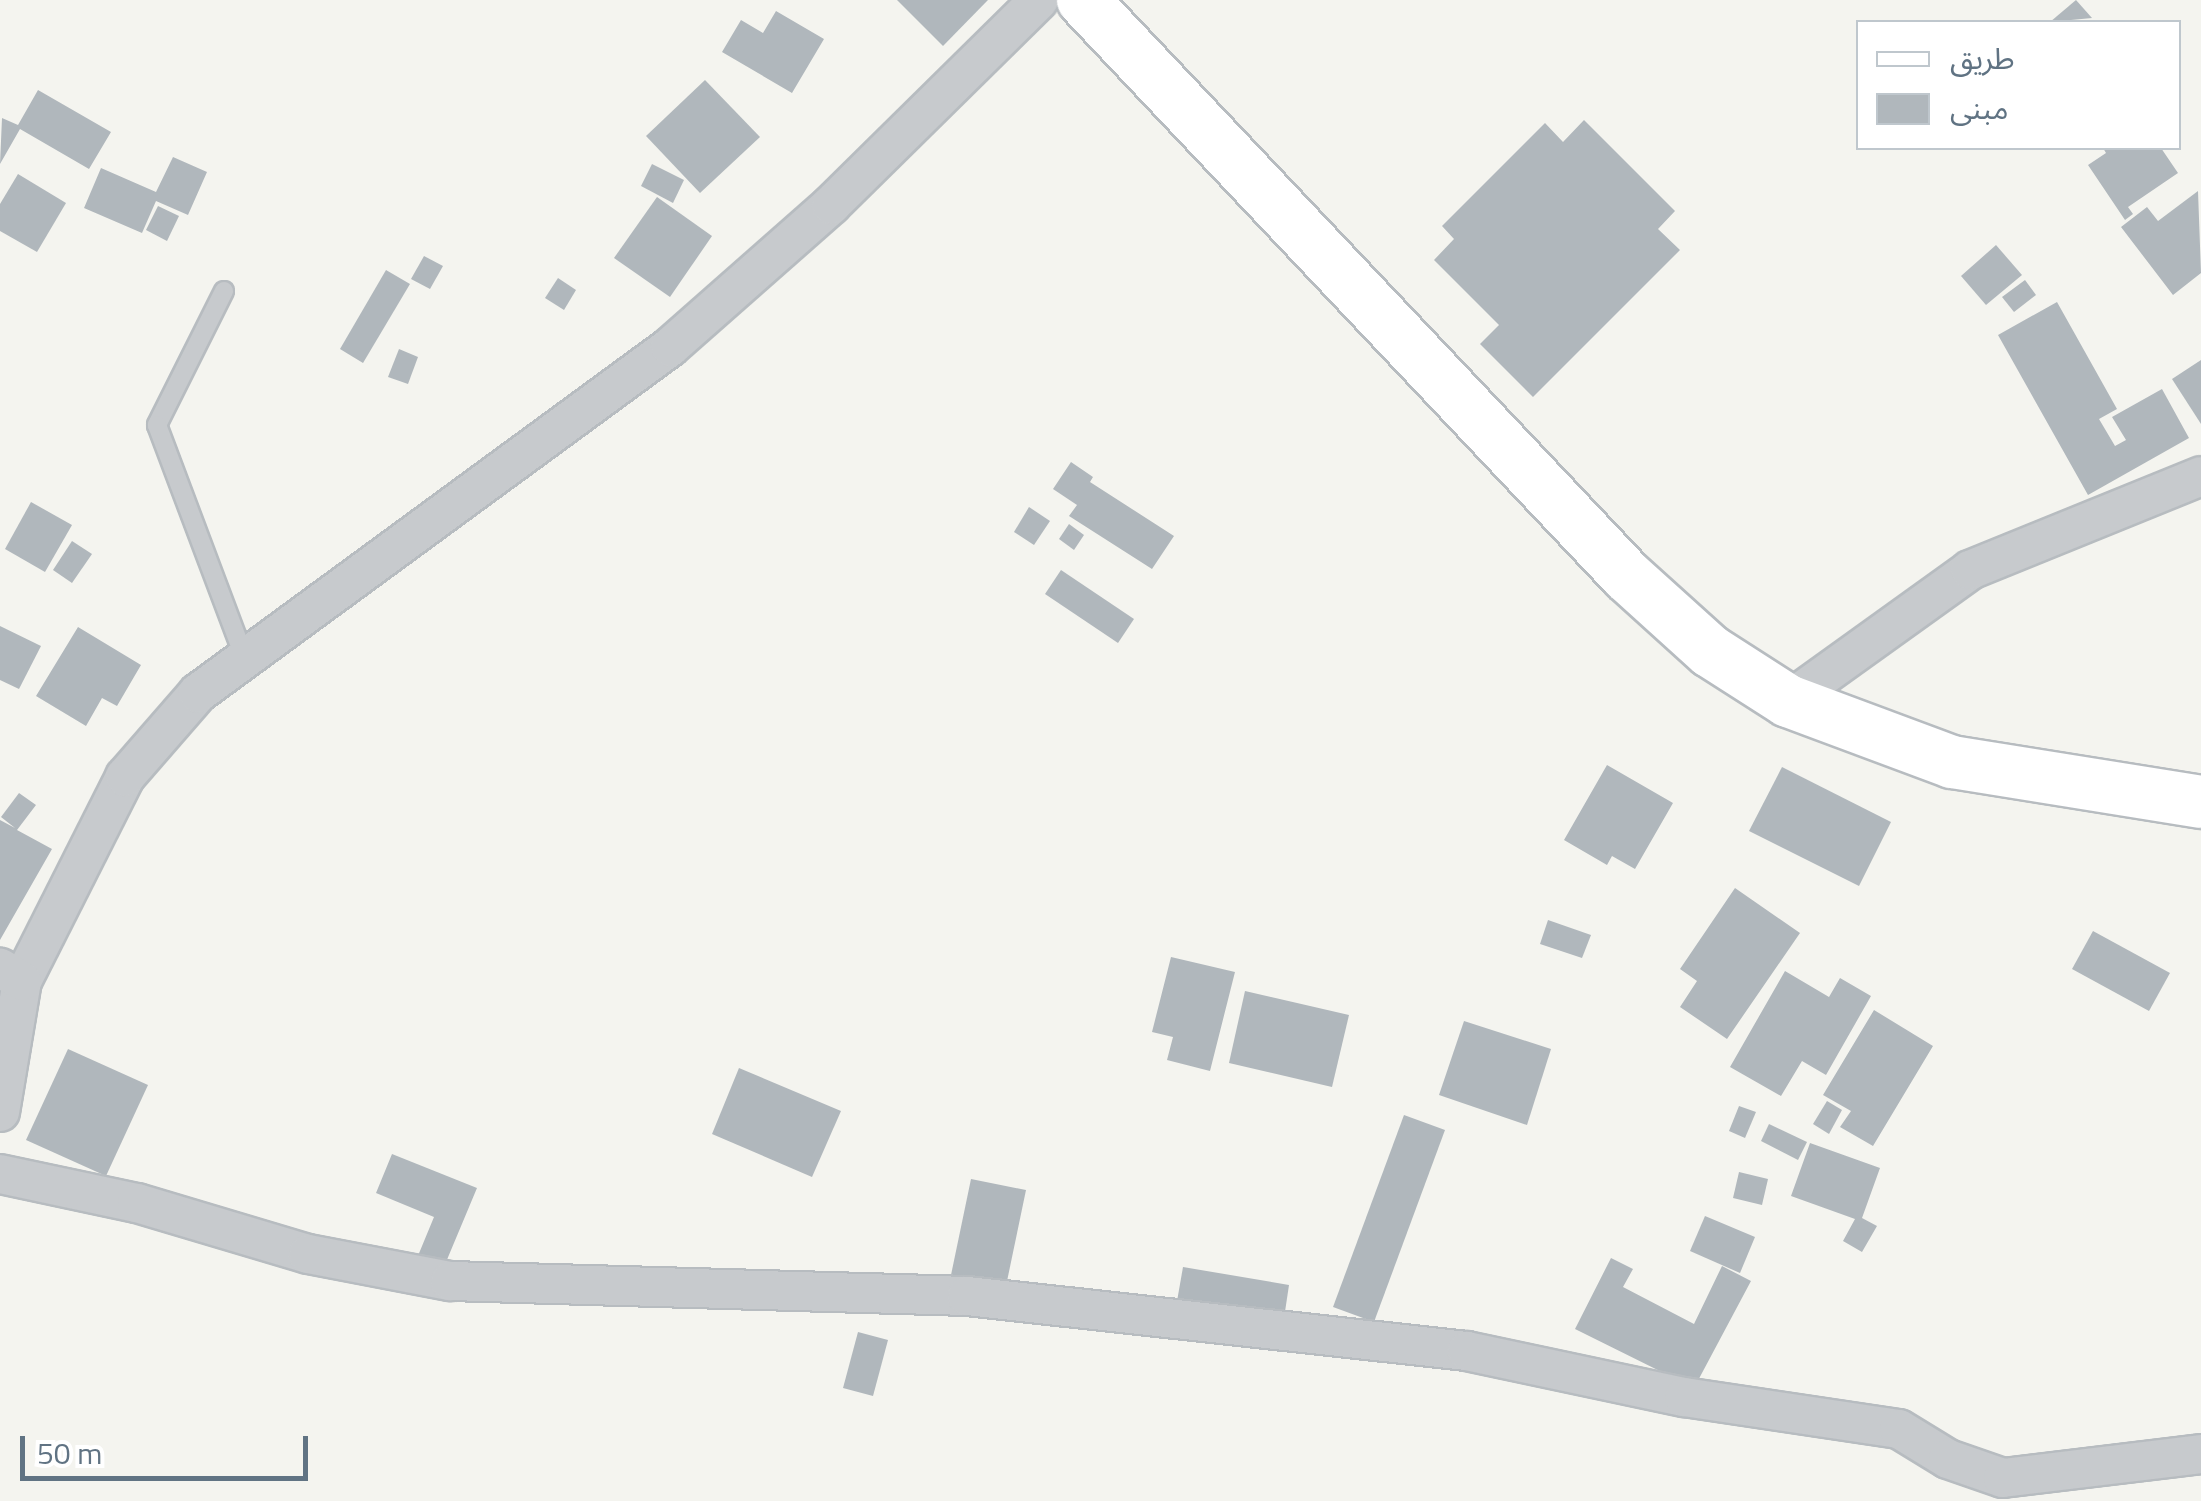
<!DOCTYPE html>
<meta charset="utf-8">
<style>
body{margin:0}
#map{position:relative;width:2201px;height:1501px;overflow:hidden;background:#f4f4ef;font-family:"Titillium Web","Noto Sans Arabic",sans-serif}
div>[style]{position:absolute}
[style*='--x']{left:calc(var(--x)*1px);top:calc(var(--y)*1px);width:calc(var(--w)*1px);rotate:calc(var(--a)*1deg)}
.building>*{inset:0;background:#b0b7bc}
.roads{filter:drop-shadow(2px 0 #b7bcc0) drop-shadow(-2px 0 #b7bcc0) drop-shadow(0 2px #b7bcc0) drop-shadow(0 -2px #b7bcc0)}
.service>*{height:18px;margin:-9px;padding:0 9px;transform-origin:9px;border-radius:9px;background:#c7cacd}
.minor>*{height:38px;margin:-19px;padding:0 19px;transform-origin:19px;border-radius:19px;background:#c7cacd}
.secondary>*{height:52px;margin:-26px;padding:0 26px;transform-origin:26px;border-radius:26px;background:#fff}
span{translate:-50% -50%;white-space:nowrap;text-align:center;line-height:1.15;-webkit-text-stroke:10px #fff;paint-order:stroke}
.legend{position:absolute;left:1856px;top:20px;width:325px;height:130px;box-sizing:border-box;background:#fff;border:2px solid #bfc7cd;margin:0;padding:12px 18px;list-style:none;font-size:30px;color:#607383}
.legend li{display:flex;align-items:center;gap:20px;height:50px}
.legend b{width:50px;border:2px solid #bfc7cd}
.scale{position:absolute;left:20px;top:1436px;width:288px;height:45px;box-sizing:border-box;border:5px solid #607383;border-top:0;padding-left:12px;font-size:30px;line-height:35px;white-space:nowrap;color:#607383;-webkit-text-stroke:8px #fff;paint-order:stroke}
</style>
<div id="map">
<div class="building">
<div style="clip-path:polygon(897px 0,988px 0,943px 46px)"></div>
<div style="clip-path:polygon(2076px 0,2092px 18px,2050px 22px)"></div>
<div style="clip-path:polygon(776px 11px,824px 39px,792px 93px,722px 52px,741px 20px,763px 33px)"></div>
<div style="clip-path:polygon(705px 80px,760px 137px,700px 193px,646px 136px)"></div>
<div style="clip-path:polygon(38px 90px,111px 132px,89px 169px,20px 129px,0 164px,2px 118px,18px 125px)"></div>
<div style="clip-path:polygon(1584px 120px,1675px 211px,1658px 229px,1680px 250px,1533px 397px,1480px 344px,1499px 325px,1434px 260px,1454px 239px,1442px 226px,1545px 123px,1563px 142px)"></div>
<div style="clip-path:polygon(2103px 148px,2161px 148px,2178px 173px,2128px 207px,2133px 214px,2125px 220px,2088px 165px,2106px 153px)"></div>
<div style="clip-path:polygon(173px 157px,207px 172px,188px 215px,156px 201px,142px 233px,84px 208px,101px 168px,156px 192px)"></div>
<div style="clip-path:polygon(652px 164px,684px 180px,673px 203px,641px 186px)"></div>
<div style="clip-path:polygon(18px 174px,66px 203px,37px 252px,0 231px,0 204px)"></div>
<div style="clip-path:polygon(2198px 191px,2201px 273px,2173px 295px,2121px 227px,2147px 207px,2158px 221px)"></div>
<div style="clip-path:polygon(657px 197px,712px 236px,670px 297px,614px 258px)"></div>
<div style="clip-path:polygon(158px 206px,179px 216px,167px 241px,146px 230px)"></div>
<div style="clip-path:polygon(1996px 245px,2022px 275px,1986px 305px,1961px 276px)"></div>
<div style="clip-path:polygon(424px 256px,443px 266px,430px 289px,411px 279px)"></div>
<div style="clip-path:polygon(386px 270px,410px 284px,363px 363px,340px 349px)"></div>
<div style="clip-path:polygon(558px 278px,576px 290px,564px 310px,545px 298px)"></div>
<div style="clip-path:polygon(2025px 280px,2036px 295px,2014px 312px,2002px 297px)"></div>
<div style="clip-path:polygon(2057px 302px,2117px 409px,2099px 419px,2115px 446px,2126px 440px,2112px 417px,2162px 389px,2189px 438px,2088px 495px,1998px 335px)"></div>
<div style="clip-path:polygon(399px 349px,418px 357px,408px 384px,388px 377px)"></div>
<div style="clip-path:polygon(2201px 360px,2201px 424px,2172px 379px)"></div>
<div style="clip-path:polygon(1071px 462px,1093px 477px,1090px 482px,1174px 536px,1152px 569px,1069px 516px,1077px 505px,1053px 489px)"></div>
<div style="clip-path:polygon(31px 502px,72px 525px,45px 572px,5px 549px)"></div>
<div style="clip-path:polygon(1029px 507px,1050px 521px,1034px 545px,1014px 532px)"></div>
<div style="clip-path:polygon(1069px 524px,1084px 535px,1074px 550px,1059px 539px)"></div>
<div style="clip-path:polygon(72px 541px,92px 554px,72px 583px,53px 570px)"></div>
<div style="clip-path:polygon(1061px 570px,1134px 619px,1118px 643px,1045px 594px)"></div>
<div style="clip-path:polygon(0 626px,41px 646px,19px 689px,0 680px)"></div>
<div style="clip-path:polygon(78px 627px,141px 665px,117px 706px,102px 698px,86px 726px,36px 696px)"></div>
<div style="clip-path:polygon(1607px 765px,1673px 803px,1635px 869px,1612px 856px,1607px 865px,1564px 840px)"></div>
<div style="clip-path:polygon(1782px 767px,1891px 822px,1859px 886px,1749px 831px)"></div>
<div style="clip-path:polygon(19px 793px,36px 805px,17px 830px,52px 849px,0 940px,0 820px,15px 828px,1px 817px)"></div>
<div style="clip-path:polygon(1735px 888px,1800px 933px,1727px 1039px,1680px 1007px,1697px 981px,1680px 969px)"></div>
<div style="clip-path:polygon(1548px 920px,1591px 935px,1582px 958px,1540px 944px)"></div>
<div style="clip-path:polygon(2093px 931px,2170px 973px,2149px 1011px,2072px 969px)"></div>
<div style="clip-path:polygon(1171px 957px,1235px 972px,1210px 1071px,1167px 1060px,1173px 1037px,1152px 1032px)"></div>
<div style="clip-path:polygon(1785px 971px,1829px 997px,1840px 978px,1871px 996px,1826px 1075px,1802px 1061px,1781px 1096px,1730px 1067px)"></div>
<div style="clip-path:polygon(1245px 991px,1349px 1015px,1332px 1087px,1229px 1063px)"></div>
<div style="clip-path:polygon(1874px 1010px,1933px 1046px,1873px 1146px,1840px 1127px,1851px 1111px,1823px 1095px)"></div>
<div style="clip-path:polygon(1464px 1021px,1551px 1049px,1527px 1125px,1439px 1095px)"></div>
<div style="clip-path:polygon(68px 1049px,148px 1085px,106px 1176px,26px 1140px)"></div>
<div style="clip-path:polygon(739px 1068px,841px 1111px,812px 1177px,712px 1134px)"></div>
<div style="clip-path:polygon(1827px 1101px,1842px 1110px,1829px 1134px,1813px 1124px)"></div>
<div style="clip-path:polygon(1739px 1106px,1756px 1112px,1745px 1138px,1729px 1131px)"></div>
<div style="clip-path:polygon(1404px 1115px,1445px 1130px,1374px 1322px,1333px 1307px)"></div>
<div style="clip-path:polygon(1769px 1124px,1807px 1142px,1798px 1160px,1761px 1141px)"></div>
<div style="clip-path:polygon(1810px 1143px,1880px 1168px,1862px 1218px,1877px 1226px,1862px 1252px,1843px 1241px,1855px 1219px,1791px 1196px)"></div>
<div style="clip-path:polygon(392px 1154px,477px 1188px,441px 1274px,415px 1263px,434px 1217px,376px 1193px)"></div>
<div style="clip-path:polygon(1739px 1172px,1768px 1179px,1762px 1205px,1733px 1198px)"></div>
<div style="clip-path:polygon(971px 1179px,1026px 1190px,1006px 1286px,951px 1275px)"></div>
<div style="clip-path:polygon(1705px 1216px,1755px 1237px,1740px 1273px,1690px 1251px)"></div>
<div style="clip-path:polygon(1611px 1258px,1633px 1269px,1623px 1287px,1694px 1324px,1722px 1266px,1751px 1281px,1694px 1388px,1575px 1329px)"></div>
<div style="clip-path:polygon(1183px 1267px,1289px 1285px,1283px 1325px,1176px 1307px)"></div>
<div style="clip-path:polygon(858px 1332px,888px 1340px,873px 1396px,843px 1388px)"></div>
</div>
<div class="roads">
<div class="service">
<div style="--x:224;--y:291;--w:150;--a:116.6"></div>
<div style="--x:157;--y:425;--w:248;--a:69.4"></div>
</div>
<div class="minor">
<div style="--x:1788;--y:701;--w:224;--a:-35.7"></div>
<div style="--x:1970;--y:570;--w:249;--a:-22.1"></div>
<div style="--x:22;--y:981;--w:229;--a:-63.2"></div>
<div style="--x:125;--y:777;--w:111;--a:-49"></div>
<div style="--x:198;--y:693;--w:585;--a:-36.24"></div>
<div style="--x:670;--y:347;--w:215;--a:-41.4"></div>
<div style="--x:831;--y:205;--w:292;--a:-44.6"></div>
<div style="--x:0;--y:1112;--w:133;--a:-80.5"></div>
<div style="--x:22;--y:981;--w:26;--a:-149"></div>
<div style="--x:0;--y:1174;--w:140;--a:12"></div>
<div style="--x:137;--y:1203;--w:178;--a:16.6"></div>
<div style="--x:308;--y:1254;--w:145;--a:10.8"></div>
<div style="--x:450;--y:1281;--w:517;--a:1.66"></div>
<div style="--x:967;--y:1296;--w:503;--a:6.28"></div>
<div style="--x:1467;--y:1351;--w:222;--a:12"></div>
<div style="--x:1684;--y:1397;--w:217;--a:8.5"></div>
<div style="--x:1899;--y:1429;--w:57;--a:31.5"></div>
<div style="--x:1948;--y:1459;--w:58;--a:19.1"></div>
<div style="--x:2003;--y:1478;--w:199;--a:-6.9"></div>
</div>
<div class="secondary">
<div style="--x:1083;--y:0;--w:792;--a:46.64"></div>
<div style="--x:1627;--y:576;--w:112;--a:42.1"></div>
<div style="--x:1710;--y:651;--w:93;--a:32.7"></div>
<div style="--x:1788;--y:701;--w:175;--a:20.4"></div>
<div style="--x:1952;--y:762;--w:252;--a:9.1"></div>
</div>
</div>
<ul class="legend">
<li><b style="height:12px;background:#fff"></b>طريق</li>
<li><b style="height:28px;background:#b0b7bc"></b>مبنى</li>
</ul>
<div class="scale">50 m</div>
</div>
